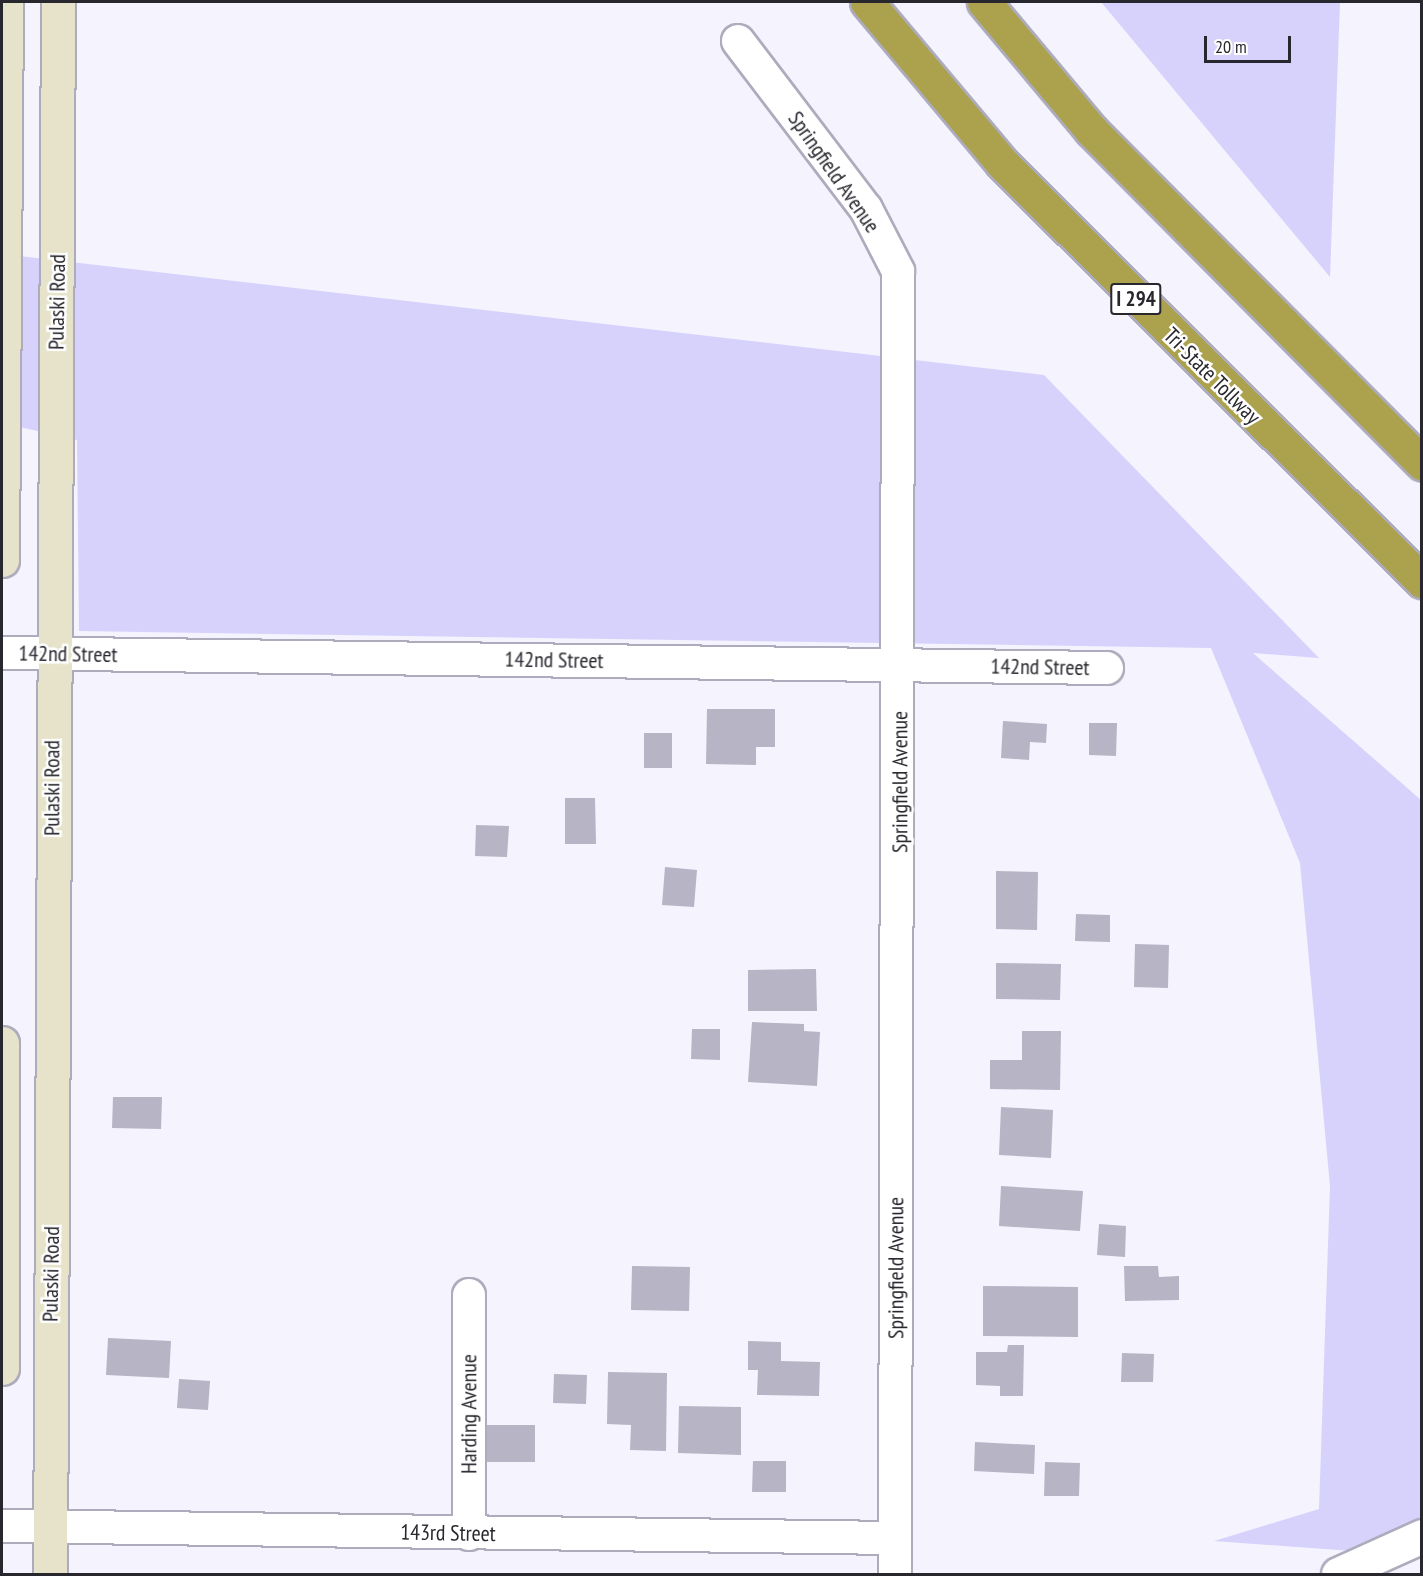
<!DOCTYPE html>
<style>
body{margin:0}
#map{position:relative;width:1423px;height:1576px;overflow:hidden;background:#f4f3fe;font-family:"PT Sans Narrow",sans-serif}
div>[style]{position:absolute}
[style*='--x']{left:calc(var(--x)*1px);top:calc(var(--y)*1px);width:calc(var(--w)*1px);rotate:calc(var(--a)*1deg)}
.green>*{inset:0;background:#d6d2fc}
.building>*{inset:0;background:#b6b4c5}
.roads{filter:drop-shadow(2px 0 #adacbd) drop-shadow(-2px 0 #adacbd) drop-shadow(0 2px #adacbd) drop-shadow(0 -2px #adacbd)}
.minor>*{height:32px;margin:-16px;padding:0 16px;transform-origin:16px;border-radius:16px;background:#fff}
.tertiary>*{height:33px;margin:-16.5px;padding:0 16.5px;transform-origin:16.5px;border-radius:16.5px;background:#fff}
.secondary>*{height:33px;margin:-16.5px;padding:0 16.5px;transform-origin:16.5px;border-radius:16.5px;background:#e6e3ca}
.motorway>*{height:33px;margin:-16.5px;padding:0 16.5px;transform-origin:16.5px;border-radius:16.5px;background:#aca24d}
span{translate:-50% -50%;white-space:nowrap;text-align:center;line-height:1.15;-webkit-text-stroke:5px #fff;paint-order:stroke}
.shield-label span{padding:2px 4px;background:#fff;border:2px solid;border-radius:4px;-webkit-text-stroke-width:0}
.shield-label{font-size:21px;color:#28272e;font-weight:700}
.street-label{font-size:22px;color:#28272e}
.frame{position:absolute;inset:0;border:3px solid #28272e;pointer-events:none}
.scale{position:absolute;left:1204px;top:36px;width:87px;height:27px;box-sizing:border-box;border:3px solid #28272e;border-top:0;padding-left:8px;font-size:18px;line-height:21px;white-space:nowrap;color:#28272e;-webkit-text-stroke:4px #fff;paint-order:stroke}
</style>
<div id="map">
<div class="green">
<div style="clip-path:polygon(1101px 2px,1340px 2px,1330px 277px)"></div>
<div style="clip-path:polygon(2px 254px,1044px 375px,1319px 658px,1253px 653px,1421px 800px,1421px 1556px,1214px 1541px,1319px 1509px,1330px 1186px,1300px 863px,1211px 648px,79px 631px,77px 440px,2px 423px)"></div>
</div>
<div class="building">
<div style="clip-path:polygon(707px 709px,775px 709px,775px 747px,756px 747px,756px 765px,706px 764px)"></div>
<div style="clip-path:polygon(1003px 721px,1047px 724px,1046px 743px,1030px 742px,1029px 760px,1001px 758px)"></div>
<div style="clip-path:polygon(1089px 723px,1117px 723px,1116px 756px,1089px 755px)"></div>
<div style="clip-path:polygon(644px 733px,672px 733px,672px 768px,644px 768px)"></div>
<div style="clip-path:polygon(565px 798px,595px 798px,596px 844px,565px 844px)"></div>
<div style="clip-path:polygon(476px 825px,509px 826px,507px 857px,475px 856px)"></div>
<div style="clip-path:polygon(665px 867px,697px 870px,694px 907px,662px 905px)"></div>
<div style="clip-path:polygon(996px 871px,1038px 872px,1037px 930px,996px 929px)"></div>
<div style="clip-path:polygon(1076px 914px,1110px 915px,1110px 942px,1075px 941px)"></div>
<div style="clip-path:polygon(1135px 944px,1169px 945px,1168px 988px,1134px 987px)"></div>
<div style="clip-path:polygon(996px 963px,1061px 964px,1060px 1000px,996px 999px)"></div>
<div style="clip-path:polygon(816px 969px,817px 1011px,748px 1011px,748px 970px)"></div>
<div style="clip-path:polygon(752px 1022px,804px 1024px,804px 1031px,820px 1032px,817px 1086px,748px 1082px)"></div>
<div style="clip-path:polygon(692px 1029px,720px 1029px,720px 1060px,691px 1059px)"></div>
<div style="clip-path:polygon(1022px 1031px,1061px 1031px,1060px 1090px,990px 1089px,990px 1060px,1022px 1060px)"></div>
<div style="clip-path:polygon(113px 1097px,162px 1097px,161px 1129px,112px 1128px)"></div>
<div style="clip-path:polygon(1001px 1107px,1053px 1110px,1051px 1158px,999px 1155px)"></div>
<div style="clip-path:polygon(1001px 1186px,1083px 1191px,1080px 1231px,999px 1226px)"></div>
<div style="clip-path:polygon(1099px 1224px,1126px 1226px,1125px 1257px,1097px 1255px)"></div>
<div style="clip-path:polygon(632px 1266px,690px 1267px,689px 1311px,631px 1310px)"></div>
<div style="clip-path:polygon(1124px 1266px,1158px 1266px,1159px 1277px,1179px 1276px,1179px 1300px,1125px 1301px)"></div>
<div style="clip-path:polygon(983px 1286px,1078px 1287px,1078px 1337px,983px 1336px)"></div>
<div style="clip-path:polygon(108px 1338px,171px 1341px,169px 1378px,106px 1375px)"></div>
<div style="clip-path:polygon(748px 1341px,781px 1342px,781px 1361px,820px 1362px,819px 1396px,757px 1395px,758px 1370px,748px 1370px)"></div>
<div style="clip-path:polygon(1008px 1345px,1024px 1345px,1023px 1396px,1000px 1396px,1000px 1386px,976px 1385px,976px 1352px,1007px 1352px)"></div>
<div style="clip-path:polygon(1122px 1353px,1154px 1354px,1153px 1382px,1121px 1382px)"></div>
<div style="clip-path:polygon(608px 1372px,667px 1373px,666px 1451px,630px 1450px,631px 1425px,607px 1424px)"></div>
<div style="clip-path:polygon(554px 1374px,587px 1375px,586px 1404px,553px 1403px)"></div>
<div style="clip-path:polygon(179px 1379px,210px 1381px,208px 1410px,177px 1408px)"></div>
<div style="clip-path:polygon(679px 1406px,741px 1407px,741px 1455px,678px 1453px)"></div>
<div style="clip-path:polygon(487px 1425px,535px 1425px,535px 1462px,487px 1462px)"></div>
<div style="clip-path:polygon(975px 1442px,1035px 1445px,1034px 1474px,974px 1471px)"></div>
<div style="clip-path:polygon(753px 1461px,786px 1461px,786px 1492px,752px 1492px)"></div>
<div style="clip-path:polygon(1045px 1462px,1080px 1463px,1079px 1496px,1044px 1496px)"></div>
</div>
<div class="roads">
<div class="minor">
<div style="--x:738;--y:41;--w:211;--a:52.7"></div>
<div style="--x:866;--y:209;--w:70;--a:62.7"></div>
<div style="--x:898;--y:271;--w:1303;--a:90.13"></div>
<div style="--x:2;--y:653;--w:1105;--a:0.78"></div>
<div style="--x:2;--y:1526;--w:892;--a:0.77"></div>
<div style="--x:469;--y:1534;--w:239;--a:-90"></div>
</div>
<div class="tertiary">
<div style="--x:1338;--y:1574;--w:92;--a:-24.3"></div>
</div>
<div class="secondary">
<div style="--x:2;--y:560;--w:558;--a:-89.59"></div>
<div style="--x:2;--y:1043;--w:325;--a:90"></div>
<div style="--x:50;--y:1574;--w:1572;--a:-89.71"></div>
</div>
<div class="motorway">
<div style="--x:867;--y:2;--w:210;--a:50"></div>
<div style="--x:1002;--y:163;--w:593;--a:44.86"></div>
<div style="--x:984;--y:2;--w:167;--a:50.1"></div>
<div style="--x:1091;--y:130;--w:470;--a:45.2"></div>
</div>
</div>
<div class="shield-label">
<span style="left:1136px;top:299px">I 294</span>
</div>
<div class="street-label">
<span style="left:834px;top:172px;rotate:55deg">Springfield Avenue</span>
<span style="left:57px;top:302px;rotate:-89deg">Pulaski Road</span>
<span style="left:1212px;top:376px;rotate:45deg">Tri-State Tollway</span>
<span style="left:68px;top:654px;rotate:1deg">142nd Street</span>
<span style="left:554px;top:660px;rotate:1deg">142nd Street</span>
<span style="left:1040px;top:667px;rotate:1deg">142nd Street</span>
<span style="left:900px;top:782px;rotate:-90deg">Springfield Avenue</span>
<span style="left:52px;top:788px;rotate:-90deg">Pulaski Road</span>
<span style="left:896px;top:1268px;rotate:-90deg">Springfield Avenue</span>
<span style="left:51px;top:1274px;rotate:-89deg">Pulaski Road</span>
<span style="left:469px;top:1414px;rotate:-90deg">Harding Avenue</span>
<span style="left:448px;top:1533px;rotate:1deg">143rd Street</span>
</div>
<div class="frame"></div>
<div class="scale">20 m</div>
</div>
